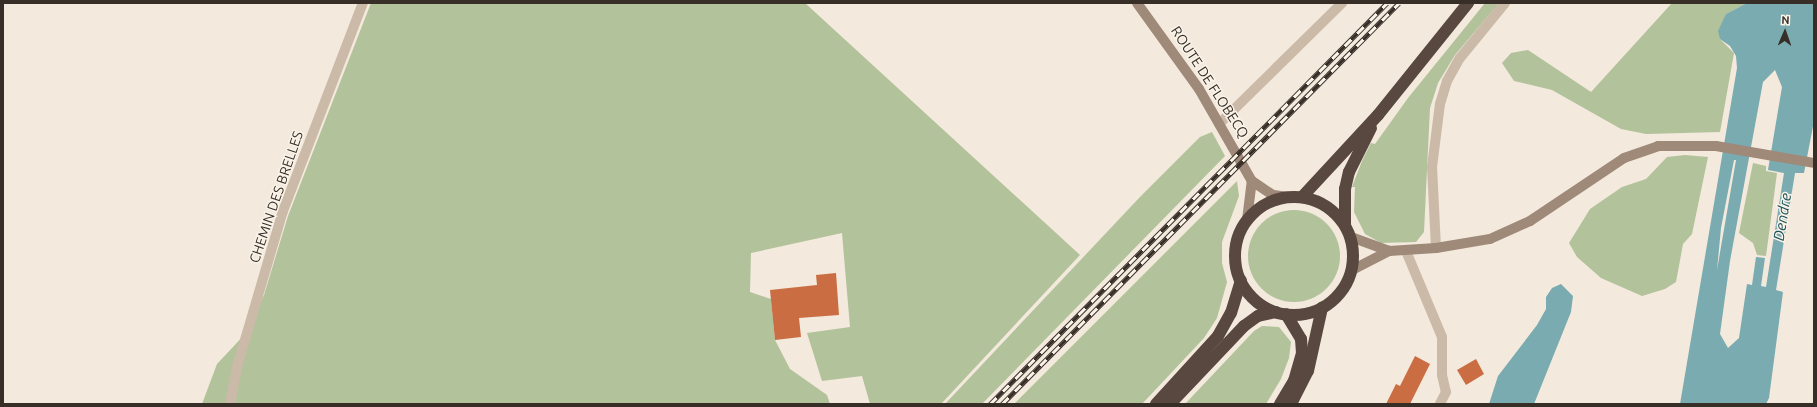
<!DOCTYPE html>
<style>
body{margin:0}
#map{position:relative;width:1817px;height:407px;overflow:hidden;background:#f3e9dc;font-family:Ubuntu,sans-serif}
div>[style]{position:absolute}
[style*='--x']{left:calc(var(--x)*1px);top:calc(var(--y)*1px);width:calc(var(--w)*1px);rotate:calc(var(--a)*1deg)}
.green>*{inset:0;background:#b2c29b}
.round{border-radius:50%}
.water>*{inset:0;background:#79abb1}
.building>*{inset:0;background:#ca6d43}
.street>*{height:10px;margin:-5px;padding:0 5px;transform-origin:5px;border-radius:5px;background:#cbbaa7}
.secondary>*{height:10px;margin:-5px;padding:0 5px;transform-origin:5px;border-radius:5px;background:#9f8978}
.highway>*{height:12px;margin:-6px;padding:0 6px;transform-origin:6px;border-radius:6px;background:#59483f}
.highway>.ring{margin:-6px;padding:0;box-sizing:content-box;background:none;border:12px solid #59483f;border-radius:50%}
.rail>*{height:4.5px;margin-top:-2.25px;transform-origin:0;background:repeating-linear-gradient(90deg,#faf3e8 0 9px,#372e28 0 18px);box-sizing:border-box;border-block:1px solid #372e28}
span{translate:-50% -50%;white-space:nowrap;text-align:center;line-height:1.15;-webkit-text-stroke:3px #faf3e8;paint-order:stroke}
.street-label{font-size:14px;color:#372e28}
.water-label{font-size:15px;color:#1c525a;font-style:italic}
.frame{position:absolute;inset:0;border:4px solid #372e28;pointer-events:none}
.north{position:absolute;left:1765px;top:12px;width:40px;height:40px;-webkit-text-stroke:3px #faf3e8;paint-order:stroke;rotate:2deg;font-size:11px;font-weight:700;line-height:16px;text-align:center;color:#372e28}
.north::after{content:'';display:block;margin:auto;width:14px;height:18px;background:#372e28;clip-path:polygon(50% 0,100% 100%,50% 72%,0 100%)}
</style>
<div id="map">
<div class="green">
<div style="clip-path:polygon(371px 3px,805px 3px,1080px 255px,941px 404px,870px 404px,862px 376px,822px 381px,807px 333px,850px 327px,842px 233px,751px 253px,750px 292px,771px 299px,775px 340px,790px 369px,827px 395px,830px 404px,202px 404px,217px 364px,247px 332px,264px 295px,288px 216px)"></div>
<div style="clip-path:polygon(1485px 3px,1499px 3px,1455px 55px,1438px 83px,1430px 108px,1424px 232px,1416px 242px,1381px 243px,1365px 234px,1354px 212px,1355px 187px,1352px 187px,1362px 161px,1371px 143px,1375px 144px,1408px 98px)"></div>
<div style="clip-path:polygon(1672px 3px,1747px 3px,1726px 14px,1720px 39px,1734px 53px,1720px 132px,1646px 134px,1621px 129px,1552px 90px,1514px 81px,1502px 63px,1511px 53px,1528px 50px,1591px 92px)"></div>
<div style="clip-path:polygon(1212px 132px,1225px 156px,982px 404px,945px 404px,1139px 198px,1200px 137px)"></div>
<div style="clip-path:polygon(1685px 155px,1708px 157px,1692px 234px,1683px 244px,1676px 282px,1665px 289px,1642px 296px,1601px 278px,1577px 257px,1569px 243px,1590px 209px,1622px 187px,1646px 179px,1667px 157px)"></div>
<div style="clip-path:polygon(1753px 163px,1766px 166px,1766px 171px,1777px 173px,1766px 256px,1757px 255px,1753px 243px,1739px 233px)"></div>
<div style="clip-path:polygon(1237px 181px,1239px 196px,1222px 242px,1222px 263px,1227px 282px,1217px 318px,1204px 338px,1142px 404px,1014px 404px)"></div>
<div class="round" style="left:1248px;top:210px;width:92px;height:92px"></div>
<div style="clip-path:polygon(1262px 326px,1279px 327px,1291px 342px,1289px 358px,1281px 379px,1266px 404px,1185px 404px,1254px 331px)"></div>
</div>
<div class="water">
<div style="clip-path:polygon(evenodd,1747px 3px,1814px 3px,1814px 121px,1804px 173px,1795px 173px,1776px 290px,1783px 292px,1769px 398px,1766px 404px,1680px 404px,1737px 68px,1736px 56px,1730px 46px,1720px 39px,1718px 31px,1726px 14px,1747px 3px,1775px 70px,1782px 87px,1768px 170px,1784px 173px,1766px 287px,1761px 286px,1765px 258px,1756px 257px,1752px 285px,1747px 284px,1739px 338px,1728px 348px,1720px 334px,1730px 261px,1763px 82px,1775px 70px,1747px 3px,1734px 160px,1736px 160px,1717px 270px,1721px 228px,1734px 160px)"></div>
<div style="clip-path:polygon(1561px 284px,1573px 296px,1571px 312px,1534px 404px,1489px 404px,1498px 376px,1537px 325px,1546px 309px,1546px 297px,1552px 288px)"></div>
</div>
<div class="building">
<div style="clip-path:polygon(836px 273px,839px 315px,799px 318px,801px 337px,775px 340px,770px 290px,817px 285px,816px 275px)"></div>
<div style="clip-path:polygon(1415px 356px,1430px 364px,1410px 404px,1386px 404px,1396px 384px,1400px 386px)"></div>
<div style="clip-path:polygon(1476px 359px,1484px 374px,1466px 385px,1457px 370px)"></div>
</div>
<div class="street">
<div style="--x:1219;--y:124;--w:173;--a:-44.5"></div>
<div style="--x:1436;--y:248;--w:81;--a:-92.8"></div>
<div style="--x:1432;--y:167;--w:64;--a:-82.8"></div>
<div style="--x:1440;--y:104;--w:24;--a:-73"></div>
<div style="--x:1447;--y:81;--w:26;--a:-61"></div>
<div style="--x:1460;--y:58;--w:71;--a:-50.7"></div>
<div style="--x:1406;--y:251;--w:93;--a:67.3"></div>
<div style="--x:1442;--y:337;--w:38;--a:90"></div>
<div style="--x:1442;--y:375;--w:17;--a:77"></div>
<div style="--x:1446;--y:392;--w:13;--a:117"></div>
<div style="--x:230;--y:404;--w:38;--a:-79"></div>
<div style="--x:237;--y:367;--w:163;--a:-73.6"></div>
<div style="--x:283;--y:211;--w:223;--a:-69"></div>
</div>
<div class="secondary">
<div style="--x:1137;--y:3;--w:106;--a:54.2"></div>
<div style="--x:1199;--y:89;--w:106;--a:60.1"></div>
<div style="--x:1252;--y:181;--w:25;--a:34"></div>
<div style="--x:1273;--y:195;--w:16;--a:7"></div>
<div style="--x:1247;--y:220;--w:39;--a:-83"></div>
<div style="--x:1351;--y:237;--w:40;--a:20.2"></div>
<div style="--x:1389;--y:251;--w:47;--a:-3.7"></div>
<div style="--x:1436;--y:248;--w:55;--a:-9.5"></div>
<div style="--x:1490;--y:239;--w:44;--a:-24.2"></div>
<div style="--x:1530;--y:221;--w:113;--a:-33.8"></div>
<div style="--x:1624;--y:158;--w:36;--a:-19"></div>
<div style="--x:1658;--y:146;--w:58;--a:0"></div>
<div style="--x:1716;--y:146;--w:99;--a:9.8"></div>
<div style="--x:1352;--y:270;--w:42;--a:-27.2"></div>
</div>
<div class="highway">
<div style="--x:1302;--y:197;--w:112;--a:-47.2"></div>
<div style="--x:1378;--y:115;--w:144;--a:-51.2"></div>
<div class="ring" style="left:1235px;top:197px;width:106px;height:106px"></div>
<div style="--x:1345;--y:225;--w:36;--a:-90"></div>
<div style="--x:1345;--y:189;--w:17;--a:-77"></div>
<div style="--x:1349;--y:172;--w:49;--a:-63.4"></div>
<div style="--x:1156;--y:404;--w:92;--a:-47.6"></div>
<div style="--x:1218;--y:336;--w:26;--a:-61"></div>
<div style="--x:1231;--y:313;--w:34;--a:-73"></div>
<div style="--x:1170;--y:404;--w:108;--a:-46.5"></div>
<div style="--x:1244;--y:326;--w:17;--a:-36"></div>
<div style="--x:1258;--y:316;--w:18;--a:-13"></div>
<div style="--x:1280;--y:404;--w:27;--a:-59"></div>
<div style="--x:1294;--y:381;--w:29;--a:-74"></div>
<div style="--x:1302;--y:353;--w:14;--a:-94"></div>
<div style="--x:1301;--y:339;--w:29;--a:-121"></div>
<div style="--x:1291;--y:404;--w:37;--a:-63"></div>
<div style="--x:1308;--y:371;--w:65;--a:-77.5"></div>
</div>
<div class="rail">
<div style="--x:990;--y:404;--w:564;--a:-45.29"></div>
<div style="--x:1002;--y:404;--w:564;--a:-45.29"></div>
</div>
<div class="street-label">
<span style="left:1210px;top:82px;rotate:57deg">ROUTE DE FLOBECQ</span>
<span style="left:276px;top:197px;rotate:-71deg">CHEMIN DES BRELLES</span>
</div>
<div class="water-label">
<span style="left:1782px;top:217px;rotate:-81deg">Dendre</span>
</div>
<div class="frame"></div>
<div class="north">N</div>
</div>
